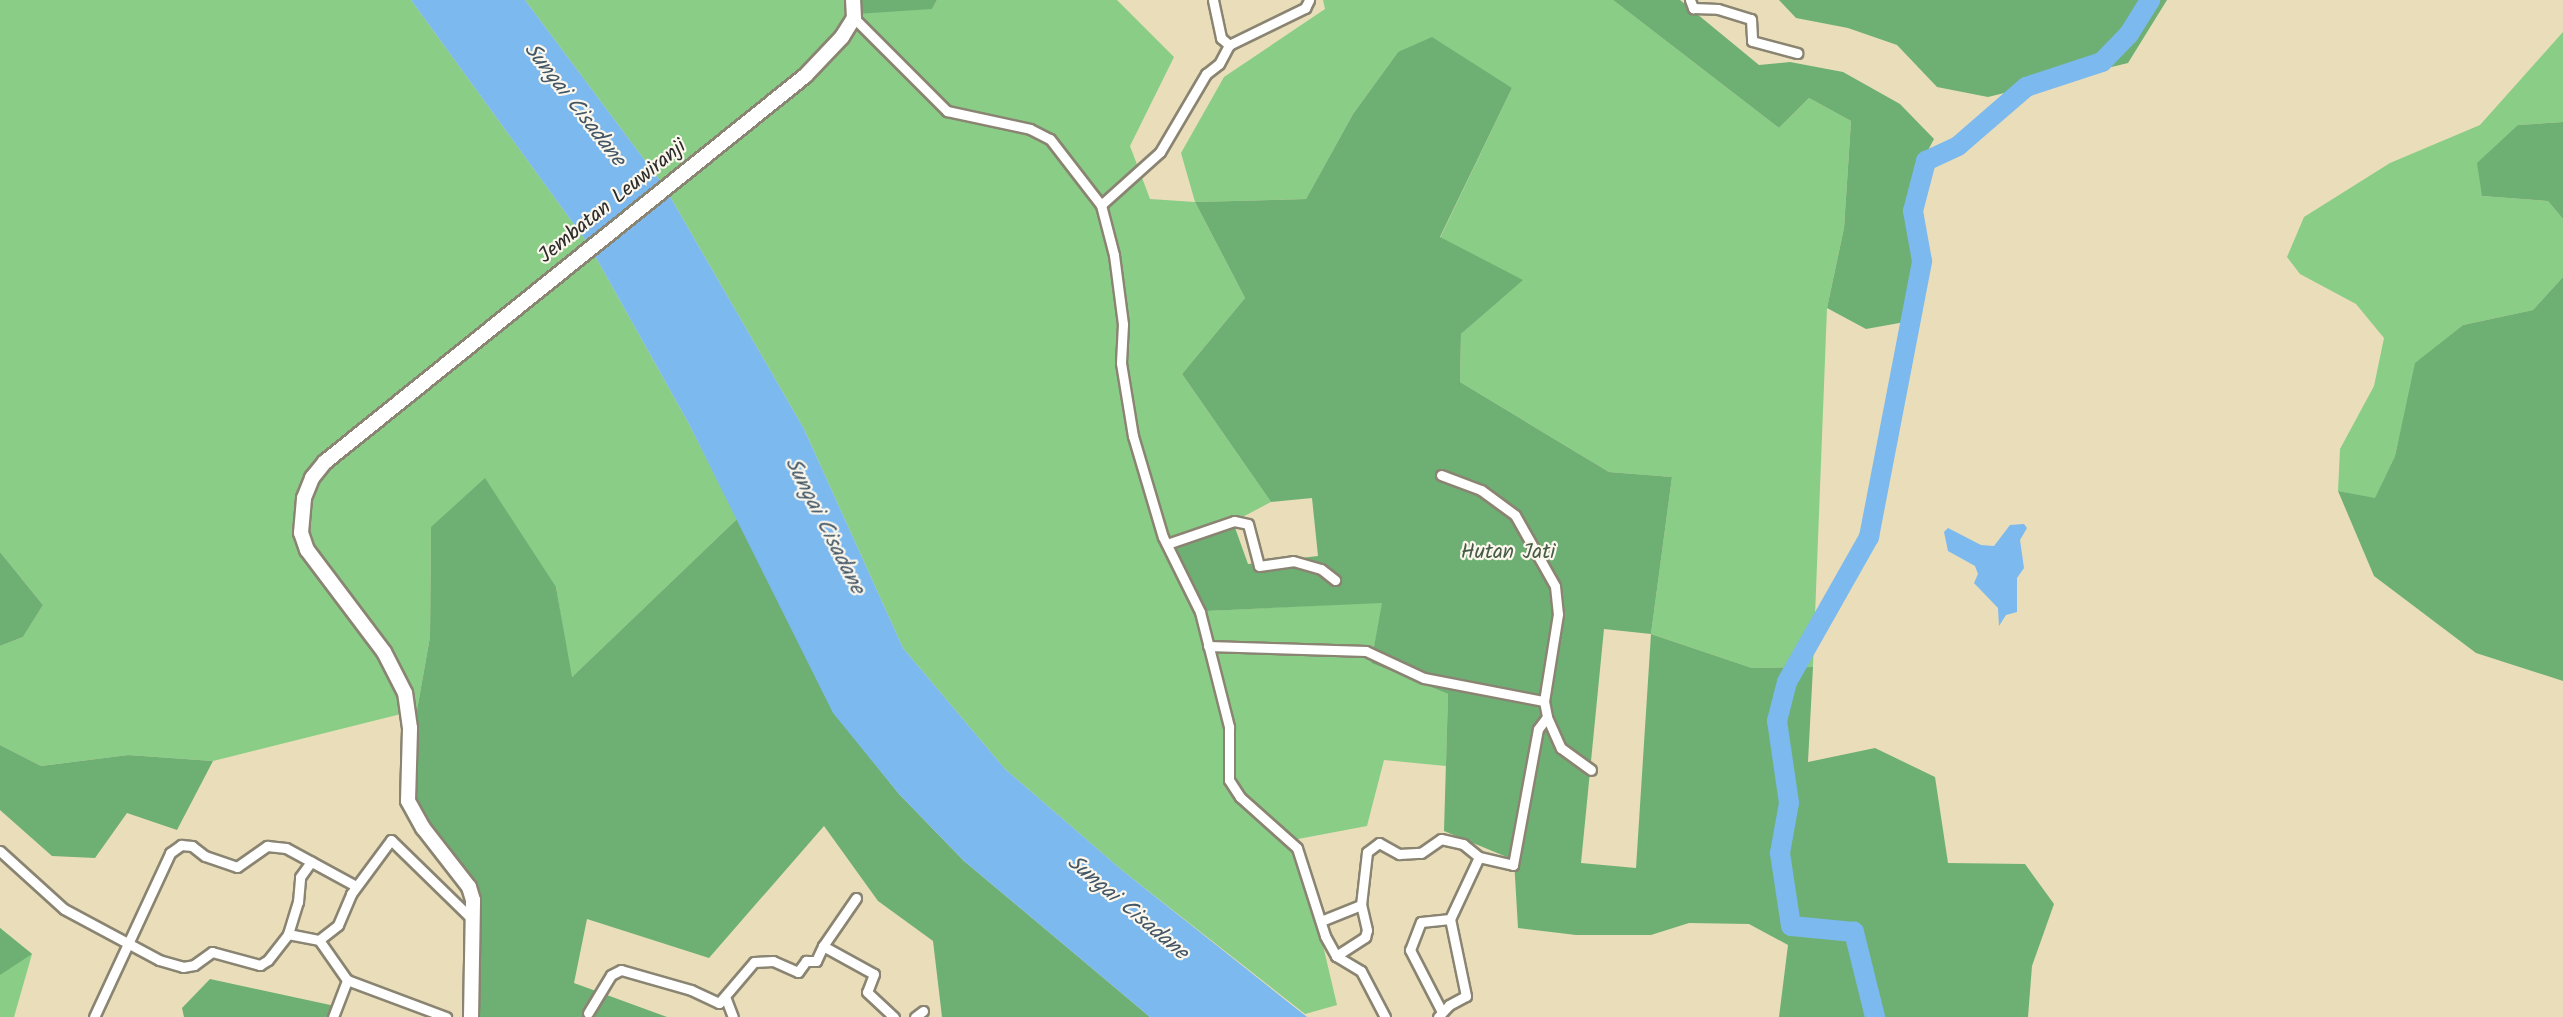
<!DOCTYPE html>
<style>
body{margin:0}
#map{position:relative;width:2563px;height:1017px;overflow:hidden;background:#e9deb9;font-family:Kalam,sans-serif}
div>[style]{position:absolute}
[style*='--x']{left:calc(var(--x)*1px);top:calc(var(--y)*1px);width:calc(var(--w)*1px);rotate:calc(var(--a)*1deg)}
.green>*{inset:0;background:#89cd87}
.forest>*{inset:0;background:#6eb074}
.water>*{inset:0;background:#7cb9ef}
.river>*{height:20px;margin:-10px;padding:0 10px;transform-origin:10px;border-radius:10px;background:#7cb9ef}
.roads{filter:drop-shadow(2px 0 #8a8472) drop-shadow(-2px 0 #8a8472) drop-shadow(0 2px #8a8472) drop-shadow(0 -2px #8a8472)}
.minor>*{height:9px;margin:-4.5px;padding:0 4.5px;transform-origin:4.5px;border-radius:4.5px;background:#fff}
.secondary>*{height:14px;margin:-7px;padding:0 7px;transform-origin:7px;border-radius:7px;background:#fff}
span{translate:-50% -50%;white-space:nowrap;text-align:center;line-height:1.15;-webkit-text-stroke:4.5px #fbf7ec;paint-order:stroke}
.street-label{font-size:21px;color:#2b2b2b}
.park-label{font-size:21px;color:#475c47}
.water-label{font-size:22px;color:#435666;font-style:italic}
</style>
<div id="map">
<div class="green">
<div style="clip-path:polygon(0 0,411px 0,589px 245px,689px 424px,737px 519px,571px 678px,556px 587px,431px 527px,430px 637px,417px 710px,213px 761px,128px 755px,41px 766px,0 745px,0 646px,23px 637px,43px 605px,0 552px)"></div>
<div style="clip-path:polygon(525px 0,849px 0,932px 9px,937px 0,1117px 0,1174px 57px,1130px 146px,1150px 199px,1195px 202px,1181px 153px,1224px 77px,1325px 9px,1323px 0,1613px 0,1779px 128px,1809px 98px,1851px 121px,1844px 228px,1827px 308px,1813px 667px,1752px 668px,1651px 634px,1672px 477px,1609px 472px,1460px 382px,1461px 334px,1522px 280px,1440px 238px,1512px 88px,1398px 52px,1353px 114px,1306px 199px,1195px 202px,1245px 298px,1182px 374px,1271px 502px,1233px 522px,1207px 611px,1383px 602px,1371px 663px,1448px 694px,1446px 766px,1384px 760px,1367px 826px,1298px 839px,1337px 1005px,1305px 1014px,1123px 871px,1005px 769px,903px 648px,804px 429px,664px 186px)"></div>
<div style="clip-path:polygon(2563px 32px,2563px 122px,2518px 125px,2482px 196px,2548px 201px,2563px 219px,2563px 277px,2533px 310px,2463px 325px,2416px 363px,2395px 456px,2375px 499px,2338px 491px,2340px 449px,2374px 386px,2384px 338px,2356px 304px,2300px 274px,2287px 257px,2304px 217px,2390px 163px,2480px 125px)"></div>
<div style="clip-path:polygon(0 928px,32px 954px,14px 1017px,0 1017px)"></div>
</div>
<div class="forest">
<div style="clip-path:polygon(849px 0,937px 0,932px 9px,856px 14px)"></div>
<div style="clip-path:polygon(1613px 0,1680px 0,1759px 65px,1790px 62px,1843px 72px,1900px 104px,1934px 139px,1918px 169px,1926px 275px,1916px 320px,1866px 329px,1827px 308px,1844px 228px,1851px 121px,1809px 98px,1779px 128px)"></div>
<div style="clip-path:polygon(1779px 0,2167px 0,2128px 63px,1988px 97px,1937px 87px,1897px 45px,1848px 28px,1796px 18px)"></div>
<div style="clip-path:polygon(evenodd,1432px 37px,1512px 88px,1440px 237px,1523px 280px,1461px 334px,1460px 382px,1609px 472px,1672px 477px,1651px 634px,1752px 668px,1813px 667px,1808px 762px,1875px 748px,1935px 777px,1948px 863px,2025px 864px,2054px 904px,2032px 966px,2028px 1017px,1779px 1017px,1788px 945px,1749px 924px,1689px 923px,1651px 935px,1576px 935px,1518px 928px,1514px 860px,1444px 831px,1448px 694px,1371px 663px,1382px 603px,1207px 611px,1170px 541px,1233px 522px,1248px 564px,1318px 556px,1312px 498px,1271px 502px,1182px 374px,1245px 298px,1195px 202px,1306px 199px,1353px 114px,1398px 52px,1432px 37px,1604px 629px,1651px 634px,1636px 868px,1581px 863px,1604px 629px)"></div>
<div style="clip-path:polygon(2563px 122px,2563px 219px,2548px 201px,2482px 196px,2477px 163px,2518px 125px)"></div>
<div style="clip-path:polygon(2563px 277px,2563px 681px,2476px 653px,2374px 576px,2338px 491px,2375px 498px,2395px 456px,2415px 363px,2463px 325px,2533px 310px)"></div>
<div style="clip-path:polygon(485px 478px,556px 587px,572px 677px,737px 519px,834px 713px,899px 794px,964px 861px,1150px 1017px,942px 1017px,933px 941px,878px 901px,824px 826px,709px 958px,587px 919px,574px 983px,667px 1017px,475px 1017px,476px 903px,423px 836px,414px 795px,417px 710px,430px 637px,431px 527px)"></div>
<div style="clip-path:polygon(0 552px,43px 605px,23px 637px,0 646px)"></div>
<div style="clip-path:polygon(0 745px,41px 766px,128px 755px,213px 761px,177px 830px,127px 813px,95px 858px,52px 856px,0 810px)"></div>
<div style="clip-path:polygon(0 928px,32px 954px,0 975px)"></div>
<div style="clip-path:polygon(210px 979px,335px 1006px,333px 1017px,184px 1017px,182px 1008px)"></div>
</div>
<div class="water">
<div style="clip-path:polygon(411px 0,525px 0,664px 186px,804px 429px,903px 648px,1005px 769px,1123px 871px,1307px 1017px,1150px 1017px,964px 861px,899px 794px,833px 713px,689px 424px,589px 245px)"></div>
<div style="clip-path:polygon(2024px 524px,2027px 528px,2020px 540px,2024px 568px,2017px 578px,2017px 612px,2006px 615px,1999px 626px,1998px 608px,1974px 583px,1978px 574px,1975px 566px,1948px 551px,1944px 532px,1948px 528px,1981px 545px,1994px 546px,2010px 525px)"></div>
</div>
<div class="river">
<div style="--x:1875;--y:1017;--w:88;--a:-103.9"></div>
<div style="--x:1854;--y:932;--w:63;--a:-174.6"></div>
<div style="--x:1791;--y:926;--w:74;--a:-98.6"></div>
<div style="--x:1780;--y:853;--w:51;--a:-79.8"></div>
<div style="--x:1789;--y:803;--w:83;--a:-98.3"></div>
<div style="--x:1777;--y:721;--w:40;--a:-75.6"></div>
<div style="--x:1787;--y:682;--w:167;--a:-60.5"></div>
<div style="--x:1869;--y:537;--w:281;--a:-79.1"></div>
<div style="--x:1922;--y:261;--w:51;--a:-100.2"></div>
<div style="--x:1913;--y:211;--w:52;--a:-75.4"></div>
<div style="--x:1926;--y:161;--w:35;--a:-25"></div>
<div style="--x:1958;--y:146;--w:90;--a:-40.9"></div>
<div style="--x:2026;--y:87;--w:80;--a:-18.2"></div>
<div style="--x:2102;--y:62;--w:39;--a:-46"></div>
<div style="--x:2129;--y:34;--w:40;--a:-58"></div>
</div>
<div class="roads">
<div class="minor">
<div style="--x:1213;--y:0;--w:39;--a:78"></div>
<div style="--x:1221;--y:38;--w:11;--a:41"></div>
<div style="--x:1690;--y:0;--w:9;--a:69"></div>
<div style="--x:1693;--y:8;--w:25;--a:2"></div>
<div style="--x:1718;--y:9;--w:34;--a:17"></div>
<div style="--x:1751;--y:19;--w:22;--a:87"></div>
<div style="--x:1752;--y:41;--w:47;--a:14.9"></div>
<div style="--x:854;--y:18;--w:132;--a:45"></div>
<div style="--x:947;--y:111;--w:85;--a:12.2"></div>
<div style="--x:1030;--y:129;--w:22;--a:27"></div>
<div style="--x:1050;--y:139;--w:83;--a:52.3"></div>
<div style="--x:1101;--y:205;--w:52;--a:75.4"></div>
<div style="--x:1114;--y:255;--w:70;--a:82.6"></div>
<div style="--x:1123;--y:324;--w:39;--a:93"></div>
<div style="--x:1121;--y:363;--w:74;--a:80.7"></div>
<div style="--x:1133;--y:436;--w:105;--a:73.5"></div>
<div style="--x:1163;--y:537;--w:84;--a:63.7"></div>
<div style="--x:1200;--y:612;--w:119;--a:75.8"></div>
<div style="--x:1229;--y:727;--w:53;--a:90"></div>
<div style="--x:1229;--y:780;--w:20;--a:57"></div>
<div style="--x:1240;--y:797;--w:76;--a:41.8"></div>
<div style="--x:1297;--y:848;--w:92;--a:72.3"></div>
<div style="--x:1325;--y:936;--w:23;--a:61"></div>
<div style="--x:1336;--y:956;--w:29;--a:31"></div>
<div style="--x:1361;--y:971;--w:52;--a:62.4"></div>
<div style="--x:1101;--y:205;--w:79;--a:-41.9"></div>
<div style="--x:1160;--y:152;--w:91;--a:-59.5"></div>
<div style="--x:1206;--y:74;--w:16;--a:-38"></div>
<div style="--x:1219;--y:64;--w:21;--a:-62"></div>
<div style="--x:1229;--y:45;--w:85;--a:-26"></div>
<div style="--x:1305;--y:8;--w:9;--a:-63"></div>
<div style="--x:1441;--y:475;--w:43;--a:20.6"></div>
<div style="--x:1481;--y:490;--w:42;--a:36.3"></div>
<div style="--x:1515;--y:515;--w:81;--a:60.6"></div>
<div style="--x:1555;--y:586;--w:28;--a:84"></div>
<div style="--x:1558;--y:614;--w:88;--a:99.1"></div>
<div style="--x:1544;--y:701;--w:16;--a:79"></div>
<div style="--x:1547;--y:717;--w:34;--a:66"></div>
<div style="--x:1561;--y:748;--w:37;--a:36"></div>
<div style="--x:1167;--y:544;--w:71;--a:-18.9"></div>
<div style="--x:1234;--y:521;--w:14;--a:12"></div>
<div style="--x:1248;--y:524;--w:43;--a:75.3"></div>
<div style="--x:1259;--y:566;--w:34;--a:-8"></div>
<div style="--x:1293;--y:561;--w:29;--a:16"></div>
<div style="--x:1321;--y:569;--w:18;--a:38"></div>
<div style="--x:1208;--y:646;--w:158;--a:1.8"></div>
<div style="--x:1366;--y:651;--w:64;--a:25"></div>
<div style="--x:1424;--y:678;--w:122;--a:10.9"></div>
<div style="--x:0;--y:851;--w:86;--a:42.2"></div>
<div style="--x:64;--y:909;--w:108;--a:28.2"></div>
<div style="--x:159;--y:960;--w:25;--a:16"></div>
<div style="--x:183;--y:967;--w:11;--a:-10"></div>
<div style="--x:194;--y:965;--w:22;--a:-36"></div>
<div style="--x:212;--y:952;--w:50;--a:15.2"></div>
<div style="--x:260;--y:965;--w:9;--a:-32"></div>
<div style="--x:268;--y:960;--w:33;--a:-52"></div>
<div style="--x:288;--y:934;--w:32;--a:11"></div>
<div style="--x:319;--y:940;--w:49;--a:55"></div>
<div style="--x:347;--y:980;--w:106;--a:20.5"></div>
<div style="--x:856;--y:898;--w:58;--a:124.5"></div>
<div style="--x:823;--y:946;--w:58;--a:28.8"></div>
<div style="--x:874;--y:974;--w:19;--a:111"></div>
<div style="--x:867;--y:992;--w:37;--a:43"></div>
<div style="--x:1321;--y:921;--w:43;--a:-21.8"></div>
<div style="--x:1361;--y:905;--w:53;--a:-83.5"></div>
<div style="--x:1367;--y:852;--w:15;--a:-37"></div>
<div style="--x:1379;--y:843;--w:23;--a:29"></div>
<div style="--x:1399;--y:854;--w:22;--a:-3"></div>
<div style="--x:1421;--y:853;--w:24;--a:-35"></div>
<div style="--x:1441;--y:839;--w:23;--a:13"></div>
<div style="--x:1463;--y:844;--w:21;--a:39"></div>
<div style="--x:288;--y:934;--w:34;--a:-73"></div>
<div style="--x:298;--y:902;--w:25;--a:-85"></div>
<div style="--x:300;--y:877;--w:19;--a:-54"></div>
<div style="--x:319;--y:940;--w:24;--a:-38"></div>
<div style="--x:338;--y:925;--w:34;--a:-67"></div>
<div style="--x:351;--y:894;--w:67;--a:-53.5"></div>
<div style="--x:391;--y:840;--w:116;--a:44.3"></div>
<div style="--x:1336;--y:956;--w:35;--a:-33"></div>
<div style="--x:1365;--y:937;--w:7;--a:-74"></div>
<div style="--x:1367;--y:930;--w:26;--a:-103"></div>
<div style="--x:726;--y:999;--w:19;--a:69"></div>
<div style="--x:1442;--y:1012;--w:70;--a:-117.3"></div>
<div style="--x:1410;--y:950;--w:30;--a:-69"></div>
<div style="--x:1421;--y:922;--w:29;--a:-6"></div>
<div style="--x:588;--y:1013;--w:44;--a:-58.8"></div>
<div style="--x:611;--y:975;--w:11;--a:-27"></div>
<div style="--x:621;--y:970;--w:73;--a:15.9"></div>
<div style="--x:691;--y:990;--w:31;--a:25"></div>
<div style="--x:719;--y:1003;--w:54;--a:-49.5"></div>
<div style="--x:754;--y:962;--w:19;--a:-3"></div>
<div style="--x:773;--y:961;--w:27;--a:24"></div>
<div style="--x:798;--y:972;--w:14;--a:-54"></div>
<div style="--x:806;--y:961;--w:10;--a:0"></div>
<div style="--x:816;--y:961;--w:17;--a:-65"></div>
<div style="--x:94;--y:1017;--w:181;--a:-65.1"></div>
<div style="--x:170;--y:853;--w:14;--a:-36"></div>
<div style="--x:181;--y:845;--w:11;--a:5"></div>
<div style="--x:192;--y:846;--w:16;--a:38"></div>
<div style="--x:205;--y:856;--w:34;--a:19"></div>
<div style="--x:237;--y:867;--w:37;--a:-35"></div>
<div style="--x:267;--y:846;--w:19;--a:6"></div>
<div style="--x:286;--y:848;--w:80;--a:28.5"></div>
<div style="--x:333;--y:1017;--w:40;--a:-69"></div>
<div style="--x:915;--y:1017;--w:10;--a:-37"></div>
<div style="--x:1438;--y:1017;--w:16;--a:-47"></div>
<div style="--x:1449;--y:1005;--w:19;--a:-28"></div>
<div style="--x:1466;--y:996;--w:79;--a:-101.7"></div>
<div style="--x:1450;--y:919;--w:68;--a:-64.9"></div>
<div style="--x:1479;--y:857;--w:35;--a:13"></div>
<div style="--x:1513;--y:865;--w:138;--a:-79.6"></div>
<div style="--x:1538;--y:729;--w:15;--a:-53"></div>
</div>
<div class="secondary">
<div style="--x:471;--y:1017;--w:117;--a:-89"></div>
<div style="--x:473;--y:900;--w:14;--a:-107"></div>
<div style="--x:469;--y:887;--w:75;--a:-127.9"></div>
<div style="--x:423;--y:828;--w:31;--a:-119"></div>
<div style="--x:408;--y:801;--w:73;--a:-88.4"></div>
<div style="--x:410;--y:728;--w:35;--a:-98"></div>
<div style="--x:405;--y:693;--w:46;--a:-117.1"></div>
<div style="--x:384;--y:652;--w:128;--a:-127"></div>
<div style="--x:307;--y:550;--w:18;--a:-109"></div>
<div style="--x:301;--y:533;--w:35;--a:-85"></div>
<div style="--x:304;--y:498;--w:22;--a:-68"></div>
<div style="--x:312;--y:478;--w:21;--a:-51"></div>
<div style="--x:325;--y:462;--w:616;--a:-38.81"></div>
<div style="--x:805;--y:76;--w:54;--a:-46.5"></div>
<div style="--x:842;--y:37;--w:22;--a:-58"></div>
<div style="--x:854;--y:18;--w:18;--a:-93"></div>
</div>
</div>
<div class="street-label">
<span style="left:613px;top:202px;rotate:-39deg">Jembatan Leuwiranji</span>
</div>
<div class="park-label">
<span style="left:1508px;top:553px">Hutan Jati</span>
</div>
<div class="water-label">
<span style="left:574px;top:105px;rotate:52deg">Sungai Cisadane</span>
<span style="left:824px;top:526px;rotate:63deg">Sungai Cisadane</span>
<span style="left:1127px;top:908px;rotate:40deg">Sungai Cisadane</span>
</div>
</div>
